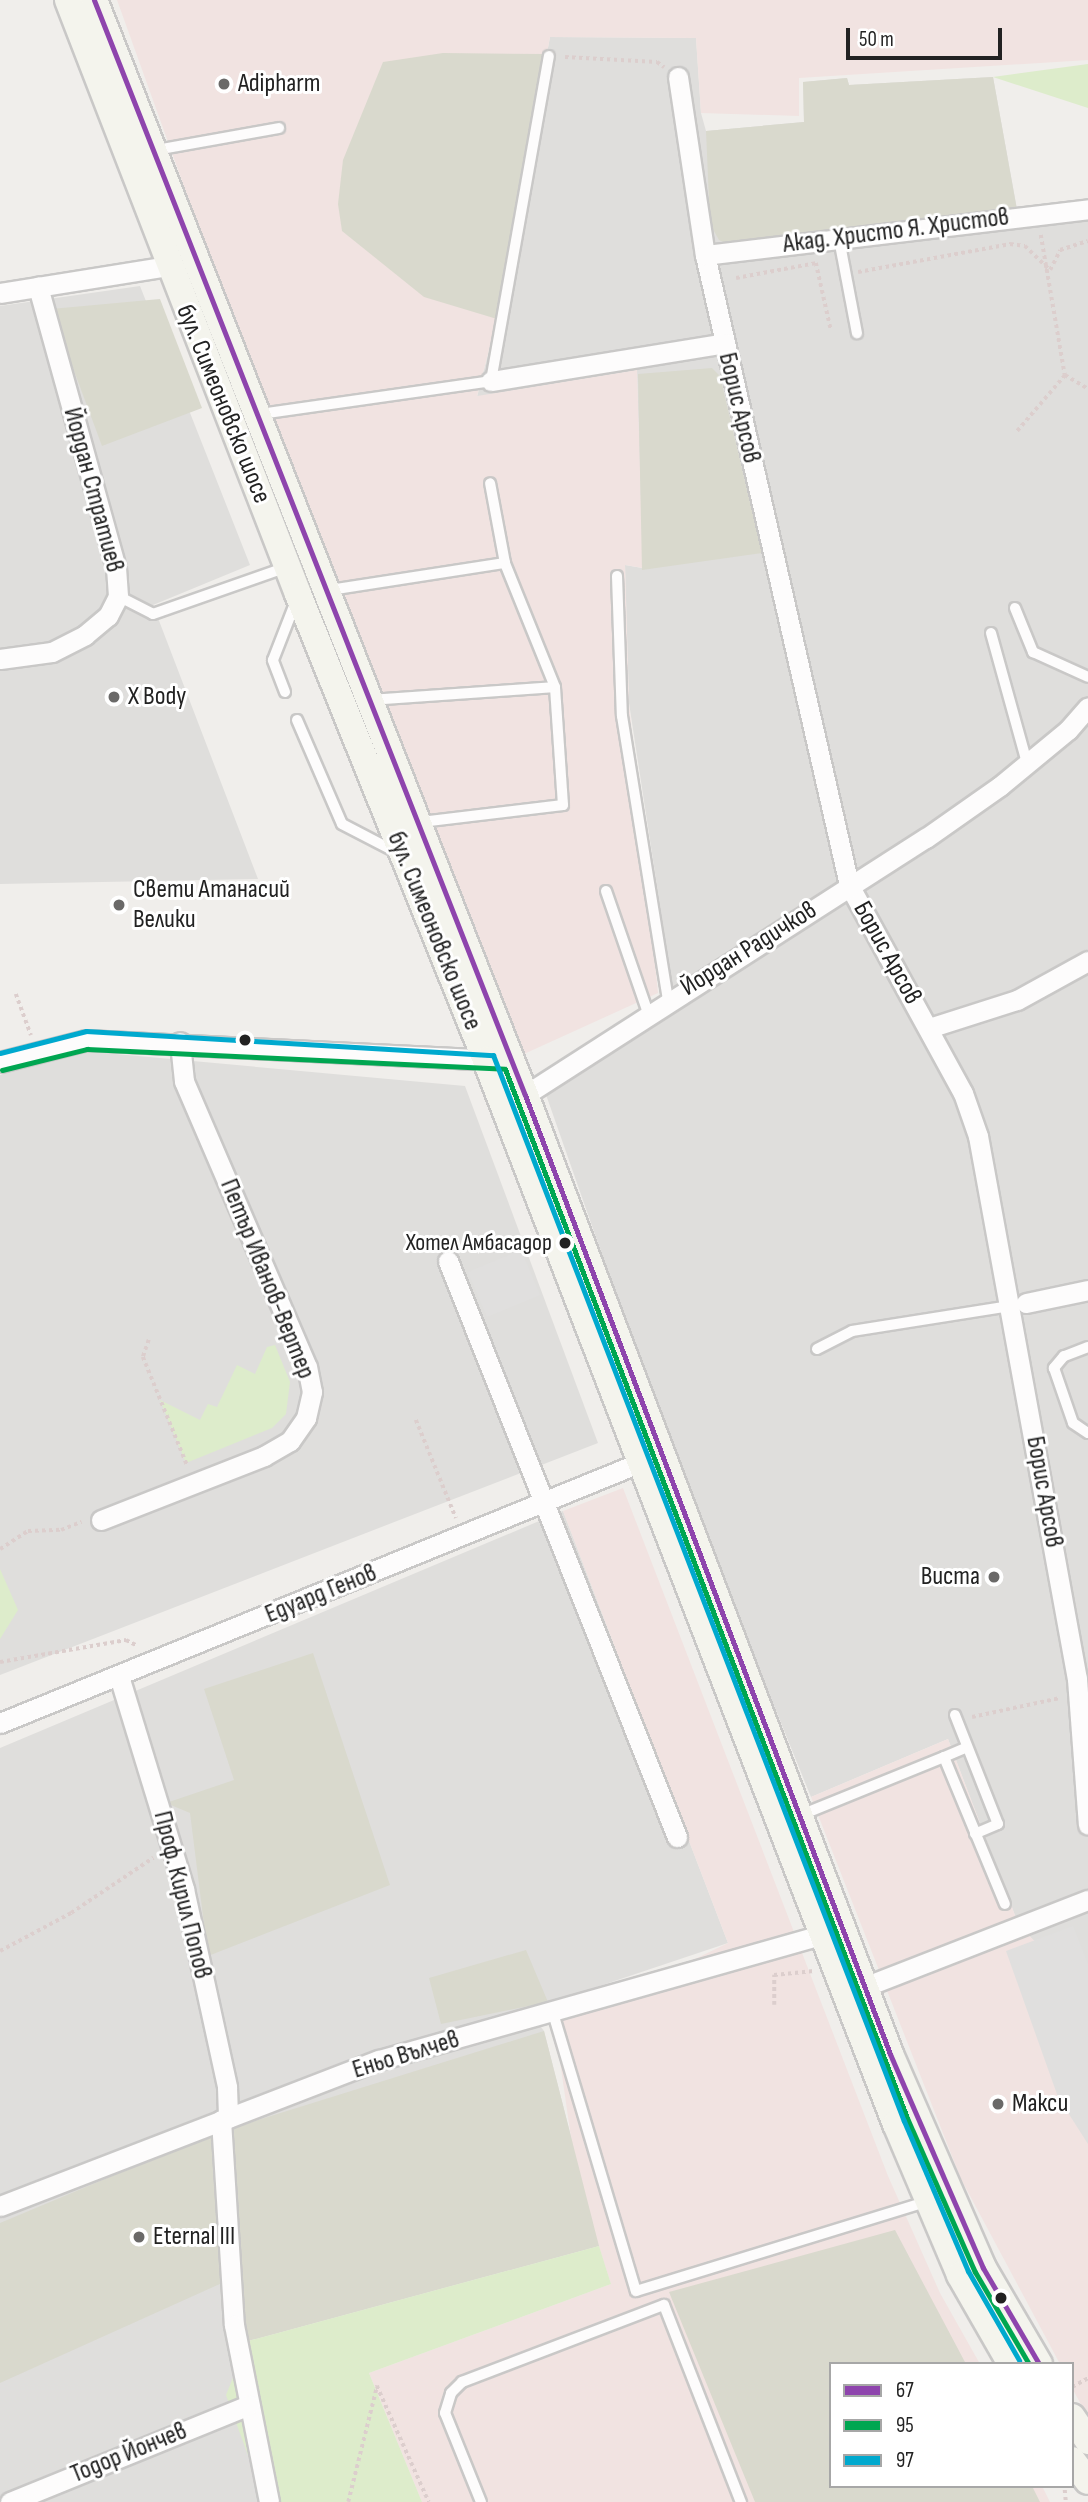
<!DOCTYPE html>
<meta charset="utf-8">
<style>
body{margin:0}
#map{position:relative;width:1088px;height:2502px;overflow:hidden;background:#f0eeeb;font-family:"Sofia Sans Condensed",sans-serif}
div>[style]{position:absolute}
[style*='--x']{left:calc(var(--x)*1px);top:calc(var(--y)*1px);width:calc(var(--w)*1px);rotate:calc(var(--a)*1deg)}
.residential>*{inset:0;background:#dfdedc}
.commercial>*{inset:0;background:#f1e3e1}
.construction>*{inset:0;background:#d9d9cd}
.grass>*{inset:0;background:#ddeccb}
.parking>*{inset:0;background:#e0dfde}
.path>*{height:3.5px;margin-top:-1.75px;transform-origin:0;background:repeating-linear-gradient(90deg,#dccecd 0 3.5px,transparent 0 7px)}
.roads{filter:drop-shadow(2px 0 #c9c8c7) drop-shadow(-2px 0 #c9c8c7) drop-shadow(0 2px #c9c8c7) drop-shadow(0 -2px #c9c8c7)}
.service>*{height:10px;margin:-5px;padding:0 5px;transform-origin:5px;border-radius:5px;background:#fdfcfc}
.minor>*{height:19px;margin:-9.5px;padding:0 9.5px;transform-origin:9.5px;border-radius:9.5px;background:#fdfcfc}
.secondary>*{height:26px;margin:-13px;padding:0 13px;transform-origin:13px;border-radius:13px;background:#f4f4ed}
.bus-1>*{height:5px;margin:-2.5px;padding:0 2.5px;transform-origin:2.5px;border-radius:2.5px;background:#8e44ad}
.bus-2>*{height:5px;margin:-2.5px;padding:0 2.5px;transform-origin:2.5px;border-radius:2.5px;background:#00a651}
.bus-3>*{height:5px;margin:-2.5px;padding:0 2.5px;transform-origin:2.5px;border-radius:2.5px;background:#00a9ce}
.dots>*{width:19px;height:19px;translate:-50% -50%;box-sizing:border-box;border:4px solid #fff;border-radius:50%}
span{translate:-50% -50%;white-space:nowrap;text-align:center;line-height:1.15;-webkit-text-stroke:6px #fff;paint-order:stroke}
.bus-label{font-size:24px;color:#222}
.right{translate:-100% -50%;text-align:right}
.poi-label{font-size:26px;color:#222}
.left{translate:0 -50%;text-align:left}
.street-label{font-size:26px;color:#222}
.legend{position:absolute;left:829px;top:2362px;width:245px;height:126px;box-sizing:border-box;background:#fff;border:2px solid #a7a7a7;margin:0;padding:9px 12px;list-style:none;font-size:21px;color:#222}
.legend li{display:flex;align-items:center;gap:14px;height:35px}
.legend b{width:35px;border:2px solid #a7a7a7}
.scale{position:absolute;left:846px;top:28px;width:156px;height:32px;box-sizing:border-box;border:4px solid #222;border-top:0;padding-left:9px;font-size:21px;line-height:24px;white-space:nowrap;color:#222;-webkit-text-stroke:5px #fff;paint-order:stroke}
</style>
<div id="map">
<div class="residential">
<div style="clip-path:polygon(550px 37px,696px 38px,701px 113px,706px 131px,804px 122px,803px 82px,847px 78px,849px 85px,993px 77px,1017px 209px,1088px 201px,1088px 1993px,1019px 1926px,948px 1739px,811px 1797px,672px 1454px,544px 1089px,676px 1010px,629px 703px,625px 565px,642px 568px,637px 370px,477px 397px,497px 319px)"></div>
<div style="clip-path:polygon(140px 286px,250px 565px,153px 605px,258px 879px,0 884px,0 306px)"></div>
<div style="clip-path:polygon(83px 1051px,465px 1086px,598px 1443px,0 1675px,0 1075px,50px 1056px)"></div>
<div style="clip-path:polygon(563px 1511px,728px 1943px,528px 2010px,544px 2031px,599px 2246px,248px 2341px,265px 2502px,0 2502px,0 1748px)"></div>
</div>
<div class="commercial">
<div style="clip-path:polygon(117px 0,1088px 0,1088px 60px,799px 78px,799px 116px,701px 113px,696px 38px,550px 37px,497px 319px,477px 396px,637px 370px,643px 568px,625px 565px,629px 703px,658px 993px,524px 1054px,420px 800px,190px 203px)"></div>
<div style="clip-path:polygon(623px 1488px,888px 2176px,940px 2293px,980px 2364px,831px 2364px,831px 2486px,1042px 2486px,1050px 2502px,422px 2502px,369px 2373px,611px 2284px,577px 2179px,553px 2013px,631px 1990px,728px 1943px,563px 1511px)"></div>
<div style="clip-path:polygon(948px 1739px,1019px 1926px,1088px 1993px,1088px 2417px,1072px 2388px,1072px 2364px,1060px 2364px,961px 2179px,811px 1797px)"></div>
</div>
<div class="construction">
<div style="clip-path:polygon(443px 53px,546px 54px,497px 319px,424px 297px,342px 231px,338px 204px,343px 160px,383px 62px)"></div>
<div style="clip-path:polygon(993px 77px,1017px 210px,729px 245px,719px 240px,710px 224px,706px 131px,804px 122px,803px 82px,847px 78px,849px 85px)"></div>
<div style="clip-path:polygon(160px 299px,202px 408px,102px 446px,51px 309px)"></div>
<div style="clip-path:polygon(712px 368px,720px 376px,762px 553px,642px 570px,638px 374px)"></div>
<div style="clip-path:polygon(313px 1653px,390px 1885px,208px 1956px,190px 1813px,166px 1803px,234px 1780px,204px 1689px)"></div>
<div style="clip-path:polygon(526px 1950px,548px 2002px,441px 2024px,429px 1978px)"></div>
<div style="clip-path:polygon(544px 2031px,599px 2246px,248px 2341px,222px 2283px,0 2383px,0 2223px,210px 2135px)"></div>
<div style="clip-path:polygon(895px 2230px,966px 2364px,831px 2364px,831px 2486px,1032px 2486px,1040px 2502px,755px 2502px,669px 2292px)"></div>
</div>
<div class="grass">
<div style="clip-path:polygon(1088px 64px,1088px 108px,993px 77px)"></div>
<div style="clip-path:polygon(275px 1345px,290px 1382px,286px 1414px,272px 1428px,186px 1463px,160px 1400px,200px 1420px,208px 1404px,217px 1407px,237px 1365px,255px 1374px,267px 1347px)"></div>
<div style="clip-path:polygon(0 1569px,18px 1610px,0 1639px)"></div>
<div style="clip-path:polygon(599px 2246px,611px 2284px,369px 2373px,422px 2502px,265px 2502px,226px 2395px,248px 2341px)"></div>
</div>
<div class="parking">
<div style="clip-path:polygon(521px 1250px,540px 1295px,487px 1317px,468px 1272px)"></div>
<div style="clip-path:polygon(1073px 1926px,1088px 1964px,1088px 2144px,1058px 2097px,1006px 1951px)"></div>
</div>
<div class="path">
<div style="--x:565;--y:57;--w:92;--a:3.1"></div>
<div style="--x:657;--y:62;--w:9;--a:36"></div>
<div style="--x:1041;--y:235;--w:142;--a:80.3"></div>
<div style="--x:1065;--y:375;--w:27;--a:31"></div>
<div style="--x:858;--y:272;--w:155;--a:-10.4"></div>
<div style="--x:1010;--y:244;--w:15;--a:8"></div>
<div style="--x:1025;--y:246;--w:35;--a:44"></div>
<div style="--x:1050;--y:270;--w:22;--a:-63"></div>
<div style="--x:1060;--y:250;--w:29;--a:-18"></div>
<div style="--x:736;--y:278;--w:81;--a:-10.6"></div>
<div style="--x:816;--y:263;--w:69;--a:77.4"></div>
<div style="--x:1017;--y:431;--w:74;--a:-49.4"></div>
<div style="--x:16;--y:994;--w:44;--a:69.9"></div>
<div style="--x:149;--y:1340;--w:18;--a:109"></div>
<div style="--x:143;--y:1357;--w:117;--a:67.8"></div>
<div style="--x:416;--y:1420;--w:106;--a:67.8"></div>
<div style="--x:0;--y:1549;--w:33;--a:-33"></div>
<div style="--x:28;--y:1531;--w:33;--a:-2"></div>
<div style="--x:61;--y:1530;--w:22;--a:-22"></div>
<div style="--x:0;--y:1662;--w:128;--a:-9.9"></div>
<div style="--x:126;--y:1640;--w:13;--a:27"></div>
<div style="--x:972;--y:1717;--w:90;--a:-12.2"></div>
<div style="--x:0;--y:1951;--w:81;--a:-28.2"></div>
<div style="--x:71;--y:1913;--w:99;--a:-33.9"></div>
<div style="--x:774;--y:2005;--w:30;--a:-90"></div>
<div style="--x:774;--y:1975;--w:40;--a:-5.7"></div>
<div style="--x:1072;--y:2387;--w:18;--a:-29"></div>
<div style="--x:1065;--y:2490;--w:12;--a:85"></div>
<div style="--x:348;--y:2502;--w:120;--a:-76"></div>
<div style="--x:377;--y:2386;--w:127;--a:65.9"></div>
</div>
<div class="roads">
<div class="service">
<div style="--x:156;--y:150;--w:125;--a:-10.1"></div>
<div style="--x:839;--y:239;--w:96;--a:79.2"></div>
<div style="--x:260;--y:414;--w:233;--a:-8.1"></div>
<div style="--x:491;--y:381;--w:330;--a:-79.9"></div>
<div style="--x:617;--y:576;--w:140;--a:88"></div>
<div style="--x:622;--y:716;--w:287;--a:80.8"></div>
<div style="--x:330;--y:590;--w:177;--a:-8.8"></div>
<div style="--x:118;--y:596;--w:39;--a:27"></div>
<div style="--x:153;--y:614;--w:142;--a:-19.3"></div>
<div style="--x:1015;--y:608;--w:48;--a:67.8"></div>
<div style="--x:1033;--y:652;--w:60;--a:24.4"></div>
<div style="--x:991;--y:633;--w:135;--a:74.5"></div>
<div style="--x:285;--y:692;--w:34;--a:-111"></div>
<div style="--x:273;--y:660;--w:63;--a:-68.7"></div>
<div style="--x:371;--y:700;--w:184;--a:-4"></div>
<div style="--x:555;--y:687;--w:134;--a:-112"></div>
<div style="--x:505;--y:563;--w:81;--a:-100.6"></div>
<div style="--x:297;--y:720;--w:113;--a:66.6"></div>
<div style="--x:342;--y:824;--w:61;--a:27.4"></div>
<div style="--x:421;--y:822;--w:143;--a:-6.8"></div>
<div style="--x:563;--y:805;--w:118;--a:-93.9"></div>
<div style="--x:606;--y:891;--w:129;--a:71"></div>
<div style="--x:1088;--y:1347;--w:26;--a:159"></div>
<div style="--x:1064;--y:1356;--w:16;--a:130"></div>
<div style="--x:1054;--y:1368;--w:58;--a:70.9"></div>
<div style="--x:1073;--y:1423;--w:18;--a:34"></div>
<div style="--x:817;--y:1349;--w:39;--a:-27"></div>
<div style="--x:852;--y:1331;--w:160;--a:-9"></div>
<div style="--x:955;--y:1715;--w:117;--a:68.5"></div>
<div style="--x:998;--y:1824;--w:25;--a:157"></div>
<div style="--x:944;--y:1757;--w:23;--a:-23"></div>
<div style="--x:801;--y:1815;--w:154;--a:-22.1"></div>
<div style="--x:944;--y:1757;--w:159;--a:67.5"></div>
<div style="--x:553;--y:2013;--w:290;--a:73.4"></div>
<div style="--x:636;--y:2291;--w:303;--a:-17.1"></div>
<div style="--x:481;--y:2502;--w:96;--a:-112"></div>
<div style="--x:445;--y:2413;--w:21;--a:-73"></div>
<div style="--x:451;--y:2393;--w:16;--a:-45"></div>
<div style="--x:462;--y:2382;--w:216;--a:-20.9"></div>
<div style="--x:664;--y:2305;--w:212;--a:68.7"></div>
</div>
<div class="minor">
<div style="--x:678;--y:77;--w:180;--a:81.4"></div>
<div style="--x:705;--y:255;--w:646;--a:77.12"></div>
<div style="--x:849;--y:885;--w:237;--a:61.3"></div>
<div style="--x:963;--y:1093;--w:46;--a:70.8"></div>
<div style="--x:978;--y:1136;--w:552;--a:79.67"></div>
<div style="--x:1077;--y:1679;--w:146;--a:85.7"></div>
<div style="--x:705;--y:255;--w:386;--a:-6.8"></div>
<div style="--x:0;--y:293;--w:171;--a:-9.1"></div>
<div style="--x:491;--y:381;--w:237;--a:-9.2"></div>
<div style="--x:0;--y:659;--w:52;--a:-7.7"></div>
<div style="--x:52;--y:652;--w:37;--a:-27"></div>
<div style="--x:85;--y:635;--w:30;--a:-40"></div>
<div style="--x:108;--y:616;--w:22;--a:-63"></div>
<div style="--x:118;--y:596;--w:28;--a:-94"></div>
<div style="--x:116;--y:568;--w:292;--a:-105.5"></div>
<div style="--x:929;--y:1028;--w:92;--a:-17.7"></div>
<div style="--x:1017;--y:1000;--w:81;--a:-28.8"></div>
<div style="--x:0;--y:1062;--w:89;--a:-14.3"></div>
<div style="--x:86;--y:1040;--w:410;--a:2.8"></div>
<div style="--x:514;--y:1102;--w:489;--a:-32.7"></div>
<div style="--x:926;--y:838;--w:90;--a:-35.1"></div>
<div style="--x:1000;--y:786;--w:88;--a:-39.5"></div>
<div style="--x:1068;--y:730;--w:30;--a:-49"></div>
<div style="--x:448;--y:1261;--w:620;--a:68.32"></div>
<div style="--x:1026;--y:1303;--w:63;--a:-11.8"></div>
<div style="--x:101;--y:1520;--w:175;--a:-21.4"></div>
<div style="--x:264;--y:1456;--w:30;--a:-30"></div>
<div style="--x:290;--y:1441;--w:28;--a:-55"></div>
<div style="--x:306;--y:1418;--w:27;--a:-77"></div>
<div style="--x:312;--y:1392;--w:25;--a:-101"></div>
<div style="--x:307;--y:1367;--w:311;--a:-113.3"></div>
<div style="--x:184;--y:1081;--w:39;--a:-96"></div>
<div style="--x:119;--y:1676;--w:223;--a:73"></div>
<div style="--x:184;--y:1889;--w:203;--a:77.7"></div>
<div style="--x:227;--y:2087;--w:31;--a:88"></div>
<div style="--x:0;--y:1723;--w:692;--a:-22.15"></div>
<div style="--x:854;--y:1991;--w:251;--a:-21.3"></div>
<div style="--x:221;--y:2120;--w:205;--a:86.4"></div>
<div style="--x:234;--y:2325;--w:180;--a:78.8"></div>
<div style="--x:0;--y:2206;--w:406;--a:-21.1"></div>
<div style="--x:379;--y:2060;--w:462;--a:-15.8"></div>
<div style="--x:10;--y:2502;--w:258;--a:-22.1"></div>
</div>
<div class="secondary">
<div style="--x:68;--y:0;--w:637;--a:68.83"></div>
<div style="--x:298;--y:594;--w:502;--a:68.03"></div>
<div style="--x:486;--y:1060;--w:1140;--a:68.93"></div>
<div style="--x:896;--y:2124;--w:164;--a:67"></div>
<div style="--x:960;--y:2275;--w:103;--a:60.2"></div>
<div style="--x:94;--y:0;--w:1177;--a:68.52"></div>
<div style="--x:525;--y:1095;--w:1026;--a:69.16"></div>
<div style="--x:890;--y:2054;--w:233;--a:66.5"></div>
<div style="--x:983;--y:2268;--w:111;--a:59.7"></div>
<div style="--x:1072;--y:2417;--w:29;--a:56"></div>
<div style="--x:1072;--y:2460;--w:26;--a:53"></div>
</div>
</div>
<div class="bus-1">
<div style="--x:94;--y:0;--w:1177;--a:68.52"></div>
<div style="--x:525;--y:1095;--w:1026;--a:69.16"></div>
<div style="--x:890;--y:2054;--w:233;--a:66.5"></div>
<div style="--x:983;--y:2268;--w:111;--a:59.7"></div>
</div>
<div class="bus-2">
<div style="--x:2;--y:1070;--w:88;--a:-13.9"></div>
<div style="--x:87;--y:1049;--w:418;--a:2.7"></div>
<div style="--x:505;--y:1069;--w:1123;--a:69.03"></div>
<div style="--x:907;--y:2118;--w:168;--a:66.2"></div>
<div style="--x:975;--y:2272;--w:107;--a:59.6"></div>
</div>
<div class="bus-3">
<div style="--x:0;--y:1053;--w:89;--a:-14.3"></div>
<div style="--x:86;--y:1031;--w:408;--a:3.4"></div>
<div style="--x:493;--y:1055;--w:1142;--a:68.92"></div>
<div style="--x:904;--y:2121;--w:163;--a:66.9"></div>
<div style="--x:968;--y:2271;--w:103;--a:60.2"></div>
</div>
<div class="dots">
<div style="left:224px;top:84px;background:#6a6968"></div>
<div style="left:114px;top:697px;background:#6a6968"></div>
<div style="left:119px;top:905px;background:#6a6968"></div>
<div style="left:245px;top:1040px;background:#222"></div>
<div style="left:565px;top:1243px;background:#222"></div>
<div style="left:994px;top:1577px;background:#6a6968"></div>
<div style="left:998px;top:2104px;background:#6a6968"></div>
<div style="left:139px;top:2237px;background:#6a6968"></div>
<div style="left:1001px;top:2298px;background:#222"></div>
</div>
<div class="bus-label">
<span class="right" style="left:552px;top:1243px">Хотел Амбасадор</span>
</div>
<div class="poi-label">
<span class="left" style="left:238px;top:84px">Adipharm</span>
<span class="left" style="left:128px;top:697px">X Body</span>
<span class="left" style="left:133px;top:905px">Свети Атанасий<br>Велики</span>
<span class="right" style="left:980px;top:1577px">Виста</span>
<span class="left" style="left:1012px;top:2104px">Макси</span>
<span class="left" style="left:153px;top:2237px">Eternal III</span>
</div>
<div class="street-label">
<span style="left:896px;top:231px;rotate:-7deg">Акад. Христо Я. Христов</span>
<span style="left:223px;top:404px;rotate:68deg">бул. Симеоновско шосе</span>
<span style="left:739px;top:408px;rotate:77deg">Борис Арсов</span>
<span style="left:93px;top:490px;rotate:75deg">Йордан Стратиев</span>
<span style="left:434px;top:931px;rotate:68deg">бул. Симеоновско шосе</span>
<span style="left:749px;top:949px;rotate:-32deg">Йордан Радичков</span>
<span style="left:887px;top:953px;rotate:61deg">Борис Арсов</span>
<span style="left:267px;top:1279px;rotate:68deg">Петър Иванов-Вертер</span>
<span style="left:1044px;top:1492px;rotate:80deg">Борис Арсов</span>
<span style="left:321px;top:1594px;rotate:-22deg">Едуард Генов</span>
<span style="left:182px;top:1895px;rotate:76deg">Проф. Кирил Попов</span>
<span style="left:406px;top:2055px;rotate:-17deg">Еньо Вълчев</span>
<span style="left:129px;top:2453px;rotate:-22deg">Тодор Йончев</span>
</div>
<ul class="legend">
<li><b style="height:9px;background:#8e44ad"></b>67</li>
<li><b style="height:9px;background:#00a651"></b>95</li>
<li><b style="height:9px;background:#00a9ce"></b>97</li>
</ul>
<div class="scale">50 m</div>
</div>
